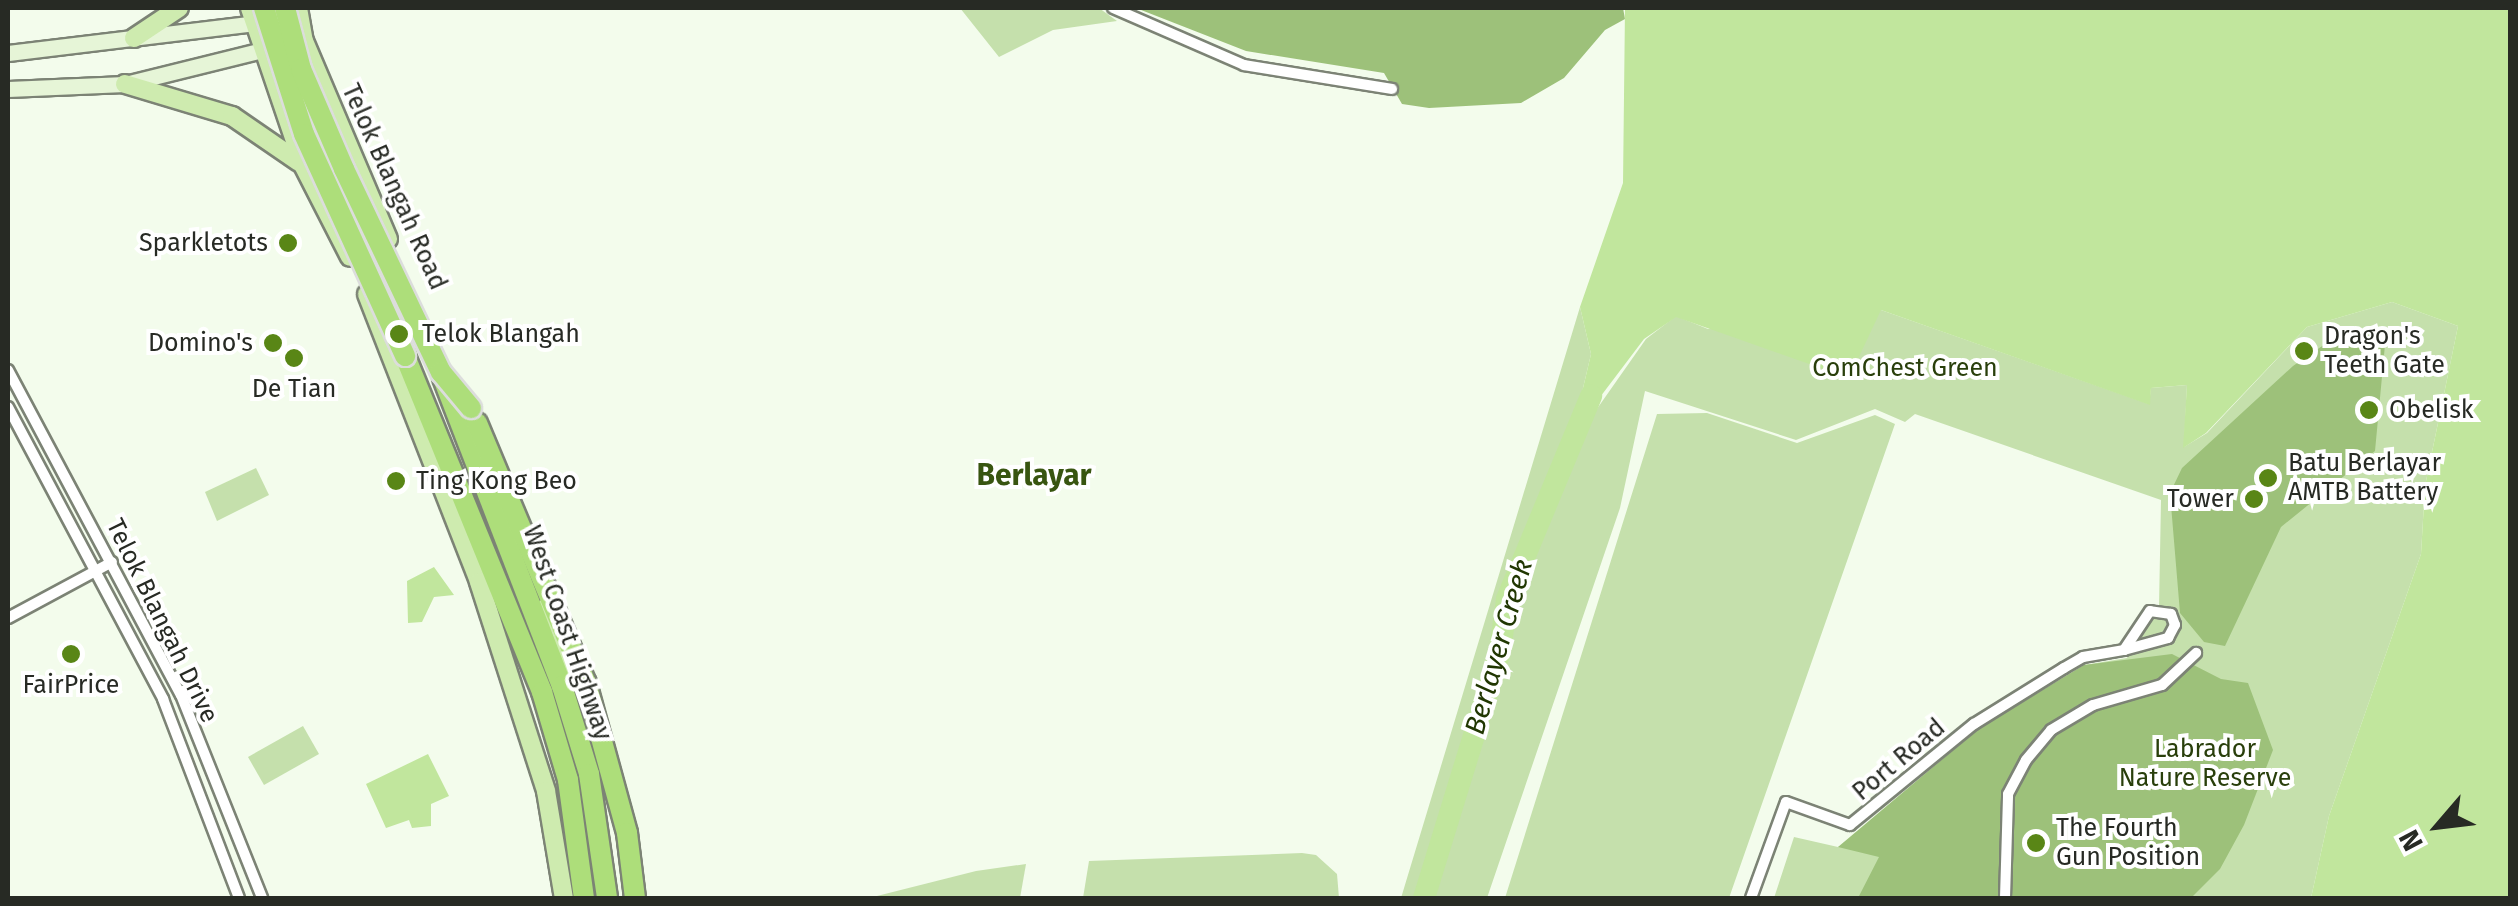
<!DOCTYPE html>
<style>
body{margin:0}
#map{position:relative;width:2518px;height:906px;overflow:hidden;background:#f3fcec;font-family:"Fira Sans",sans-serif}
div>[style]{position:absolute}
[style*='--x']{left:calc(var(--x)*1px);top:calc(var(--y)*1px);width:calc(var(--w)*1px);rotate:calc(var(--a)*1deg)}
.green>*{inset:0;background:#c5e0ac}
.forest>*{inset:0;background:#9dc17a}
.water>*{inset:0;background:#c1e69d}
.river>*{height:22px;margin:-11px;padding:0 11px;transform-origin:11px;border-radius:11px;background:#c1e69d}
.roads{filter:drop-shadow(2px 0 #7c8375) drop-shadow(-2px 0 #7c8375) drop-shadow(0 2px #7c8375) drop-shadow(0 -2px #7c8375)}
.street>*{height:10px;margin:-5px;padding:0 5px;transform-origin:5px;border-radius:5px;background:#fff}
.secondary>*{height:15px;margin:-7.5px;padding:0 7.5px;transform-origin:7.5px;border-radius:7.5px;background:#e6f5d7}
.primary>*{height:18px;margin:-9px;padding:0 9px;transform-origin:9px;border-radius:9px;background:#ceebaf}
.highway>*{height:20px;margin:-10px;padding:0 10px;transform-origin:10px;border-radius:10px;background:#adde7a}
.bridges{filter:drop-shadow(2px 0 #dcdddc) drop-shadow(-2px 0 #dcdddc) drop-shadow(0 2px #dcdddc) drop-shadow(0 -2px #dcdddc)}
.highway-bridge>*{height:20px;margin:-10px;padding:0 10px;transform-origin:10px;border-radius:10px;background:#adde7a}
.dots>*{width:28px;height:28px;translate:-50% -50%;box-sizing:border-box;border:5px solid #fff;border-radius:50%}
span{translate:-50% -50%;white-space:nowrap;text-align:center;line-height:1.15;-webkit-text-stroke:8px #fff;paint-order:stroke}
.street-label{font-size:25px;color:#272a24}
.poi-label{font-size:25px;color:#272a24}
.right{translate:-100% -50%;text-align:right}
.left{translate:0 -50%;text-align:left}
.park-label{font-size:25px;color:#293f0b}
.water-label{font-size:28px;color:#213702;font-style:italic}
.quarter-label{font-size:30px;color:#385510;font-weight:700}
.frame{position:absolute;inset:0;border:10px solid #272a24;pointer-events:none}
.north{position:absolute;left:2388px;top:776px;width:100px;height:100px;-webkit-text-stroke:8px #fff;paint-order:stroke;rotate:242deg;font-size:28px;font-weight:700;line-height:40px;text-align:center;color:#272a24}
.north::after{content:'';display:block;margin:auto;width:35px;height:45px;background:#272a24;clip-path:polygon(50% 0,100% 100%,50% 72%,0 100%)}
</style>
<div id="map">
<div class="green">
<div style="clip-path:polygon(960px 8px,1099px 8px,1117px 21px,1053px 30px,999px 57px)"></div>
<div style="clip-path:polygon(2392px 302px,2458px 326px,2425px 486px,2421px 554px,2329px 816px,2311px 898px,1774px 898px,1794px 837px,1838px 847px,1854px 839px,1977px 730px,2084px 665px,2127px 658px,2142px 624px,2159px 608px,2161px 500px,1915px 414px,1905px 422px,1875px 409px,1796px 440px,1645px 391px,1620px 508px,1487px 898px,1401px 898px,1580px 307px,1591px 354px,1576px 418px,1587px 423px,1646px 339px,1676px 316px,1708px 329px,1881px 310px,2149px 404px,2151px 388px,2187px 385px,2184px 447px,2207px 433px,2307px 327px)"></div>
<div style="clip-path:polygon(1707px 413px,1797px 443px,1875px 415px,1895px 424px,1729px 898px,1505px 898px,1657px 414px)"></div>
<div style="clip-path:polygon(256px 468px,269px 495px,217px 521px,205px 492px)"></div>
<div style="clip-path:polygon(303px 726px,319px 754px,264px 785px,248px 757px)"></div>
<div style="clip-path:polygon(1302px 853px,1316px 855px,1337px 874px,1339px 898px,1083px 898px,1089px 861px)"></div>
<div style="clip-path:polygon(1026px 864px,1020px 898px,869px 898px,976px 871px)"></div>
</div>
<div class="forest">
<div style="clip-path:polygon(1136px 8px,1623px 8px,1625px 19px,1605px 30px,1564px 78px,1521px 103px,1429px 108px,1402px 104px,1384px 73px,1246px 51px)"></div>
<div style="clip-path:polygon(2374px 326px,2386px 334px,2375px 451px,2281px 527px,2225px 646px,2204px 642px,2180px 613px,2170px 493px,2182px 468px,2293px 366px,2331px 340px)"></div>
<div style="clip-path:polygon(2172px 654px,2221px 679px,2248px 683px,2273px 750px,2244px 825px,2220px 869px,2191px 898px,1858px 898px,1879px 857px,1838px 847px,1977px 730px,2084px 665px)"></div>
</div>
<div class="water">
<div style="clip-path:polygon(1625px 8px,2510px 8px,2510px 898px,2311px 898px,2329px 816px,2421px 554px,2425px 486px,2458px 326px,2392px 302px,2307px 327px,2206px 433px,2183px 448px,2187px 385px,2151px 388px,2150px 405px,1881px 310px,1849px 378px,1676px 317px,1644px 339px,1582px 421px,1576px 418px,1591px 354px,1580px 307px,1623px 183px)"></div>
<div style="clip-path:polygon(434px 567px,454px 595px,434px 597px,422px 622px,408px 623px,407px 581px)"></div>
<div style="clip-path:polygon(428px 754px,449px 796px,431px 804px,431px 826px,412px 828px,409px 820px,386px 828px,366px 784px)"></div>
</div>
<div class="river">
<div style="--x:1424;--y:898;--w:258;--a:-72.9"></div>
<div style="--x:1500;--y:651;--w:52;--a:-82.3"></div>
<div style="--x:1507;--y:599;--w:220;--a:-67.5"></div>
</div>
<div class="roads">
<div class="street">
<div style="--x:1113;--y:8;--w:143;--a:23.5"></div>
<div style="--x:1244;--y:65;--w:150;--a:9.2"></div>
<div style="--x:8;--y:370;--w:368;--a:62"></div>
<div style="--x:181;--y:695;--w:219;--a:68.2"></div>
<div style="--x:8;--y:407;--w:331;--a:62"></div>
<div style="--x:163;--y:699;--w:213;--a:69.1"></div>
<div style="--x:8;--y:618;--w:118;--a:-28.3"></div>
<div style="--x:1751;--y:898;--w:102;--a:-70"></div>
<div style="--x:1786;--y:802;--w:68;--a:19.8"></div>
<div style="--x:1850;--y:825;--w:160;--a:-39.2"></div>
<div style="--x:1974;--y:724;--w:106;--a:-31.9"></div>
<div style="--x:2064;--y:668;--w:22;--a:-30"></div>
<div style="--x:2083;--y:657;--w:42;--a:-9.7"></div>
<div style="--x:2124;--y:650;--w:46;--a:-15.3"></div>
<div style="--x:2168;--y:638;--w:15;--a:-62"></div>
<div style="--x:2175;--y:625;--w:12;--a:-110"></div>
<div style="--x:2171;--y:614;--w:21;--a:-172"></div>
<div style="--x:2150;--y:611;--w:47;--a:123.7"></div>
<div style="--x:2005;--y:898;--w:104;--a:-88.3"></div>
<div style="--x:2008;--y:794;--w:38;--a:-62"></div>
<div style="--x:2026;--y:760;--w:39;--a:-50"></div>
<div style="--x:2051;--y:730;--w:49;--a:-30.8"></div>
<div style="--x:2093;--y:705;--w:72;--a:-16.2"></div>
<div style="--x:2162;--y:685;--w:47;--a:-43.3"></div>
</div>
<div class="secondary">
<div style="--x:8;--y:53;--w:259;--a:-6.9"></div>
<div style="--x:8;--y:89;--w:117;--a:-2.4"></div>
<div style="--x:125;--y:84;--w:154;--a:-13.9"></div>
</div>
<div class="primary">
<div style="--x:250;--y:8;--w:166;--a:71.3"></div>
<div style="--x:303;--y:165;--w:103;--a:62.9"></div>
<div style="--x:298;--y:8;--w:34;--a:80"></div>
<div style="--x:304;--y:41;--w:215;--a:67"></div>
<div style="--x:134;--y:38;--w:54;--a:-33.7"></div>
<div style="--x:125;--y:84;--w:112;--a:16.7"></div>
<div style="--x:232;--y:116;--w:81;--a:34.5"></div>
<div style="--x:367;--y:294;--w:309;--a:68.7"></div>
<div style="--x:479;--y:582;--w:219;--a:72.2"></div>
<div style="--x:546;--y:791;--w:109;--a:80.5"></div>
<div style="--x:545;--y:608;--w:64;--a:72.7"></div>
</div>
<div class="highway">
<div style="--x:405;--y:356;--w:363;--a:67.8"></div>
<div style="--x:542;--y:692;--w:92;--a:73.5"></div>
<div style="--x:568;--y:780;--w:119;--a:82.3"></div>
<div style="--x:443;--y:378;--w:330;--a:68.9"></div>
<div style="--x:562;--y:686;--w:92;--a:72.9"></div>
<div style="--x:589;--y:774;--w:125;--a:81.7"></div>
<div style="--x:477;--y:423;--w:282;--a:67.3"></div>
<div style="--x:586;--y:683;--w:156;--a:74.7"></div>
<div style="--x:627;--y:833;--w:65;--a:83"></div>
</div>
</div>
<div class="bridges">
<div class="highway-bridge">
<div style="--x:264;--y:8;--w:132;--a:72.4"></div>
<div style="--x:304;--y:134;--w:244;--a:65.5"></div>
<div style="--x:285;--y:8;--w:63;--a:75.3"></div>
<div style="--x:301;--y:69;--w:109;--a:66.7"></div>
<div style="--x:344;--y:169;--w:225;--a:64.5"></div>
<div style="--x:441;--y:372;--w:47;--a:50.2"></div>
</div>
</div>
<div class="dots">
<div style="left:288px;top:243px;background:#598616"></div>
<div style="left:399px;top:334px;background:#598616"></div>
<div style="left:273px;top:343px;background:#598616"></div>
<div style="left:2304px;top:351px;background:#598616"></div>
<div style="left:294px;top:358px;background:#598616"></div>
<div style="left:2369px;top:410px;background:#598616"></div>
<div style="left:2268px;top:478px;background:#598616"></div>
<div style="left:396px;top:481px;background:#598616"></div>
<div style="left:2254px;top:499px;background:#598616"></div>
<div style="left:71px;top:654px;background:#598616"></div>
<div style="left:2036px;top:843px;background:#598616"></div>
</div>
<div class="street-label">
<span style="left:394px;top:187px;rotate:66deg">Telok Blangah Road</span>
<span style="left:162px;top:621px;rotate:64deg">Telok Blangah Drive</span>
<span style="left:567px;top:633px;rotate:71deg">West Coast Highway</span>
<span style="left:1899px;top:760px;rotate:-40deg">Port Road</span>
</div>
<div class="poi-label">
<span class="right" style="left:268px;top:243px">Sparkletots</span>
<span class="left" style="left:422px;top:334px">Telok Blangah</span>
<span class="left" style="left:2324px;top:351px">Dragon's<br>Teeth Gate</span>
<span class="right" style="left:253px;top:343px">Domino's</span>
<span style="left:294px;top:389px">De Tian</span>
<span class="left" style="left:2389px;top:410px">Obelisk</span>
<span class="left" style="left:2288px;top:478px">Batu Berlayar<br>AMTB Battery</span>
<span class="left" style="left:416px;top:481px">Ting Kong Beo</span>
<span class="right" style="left:2234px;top:499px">Tower</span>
<span style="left:71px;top:685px">FairPrice</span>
<span class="left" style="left:2056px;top:843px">The Fourth<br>Gun Position</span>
</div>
<div class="park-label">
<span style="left:1905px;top:368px">ComChest Green</span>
<span style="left:2205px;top:764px">Labrador<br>Nature Reserve</span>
</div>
<div class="water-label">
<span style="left:1499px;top:647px;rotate:-74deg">Berlayer Creek</span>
</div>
<div class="quarter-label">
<span style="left:1034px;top:475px">Berlayar</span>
</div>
<div class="frame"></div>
<div class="north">N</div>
</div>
